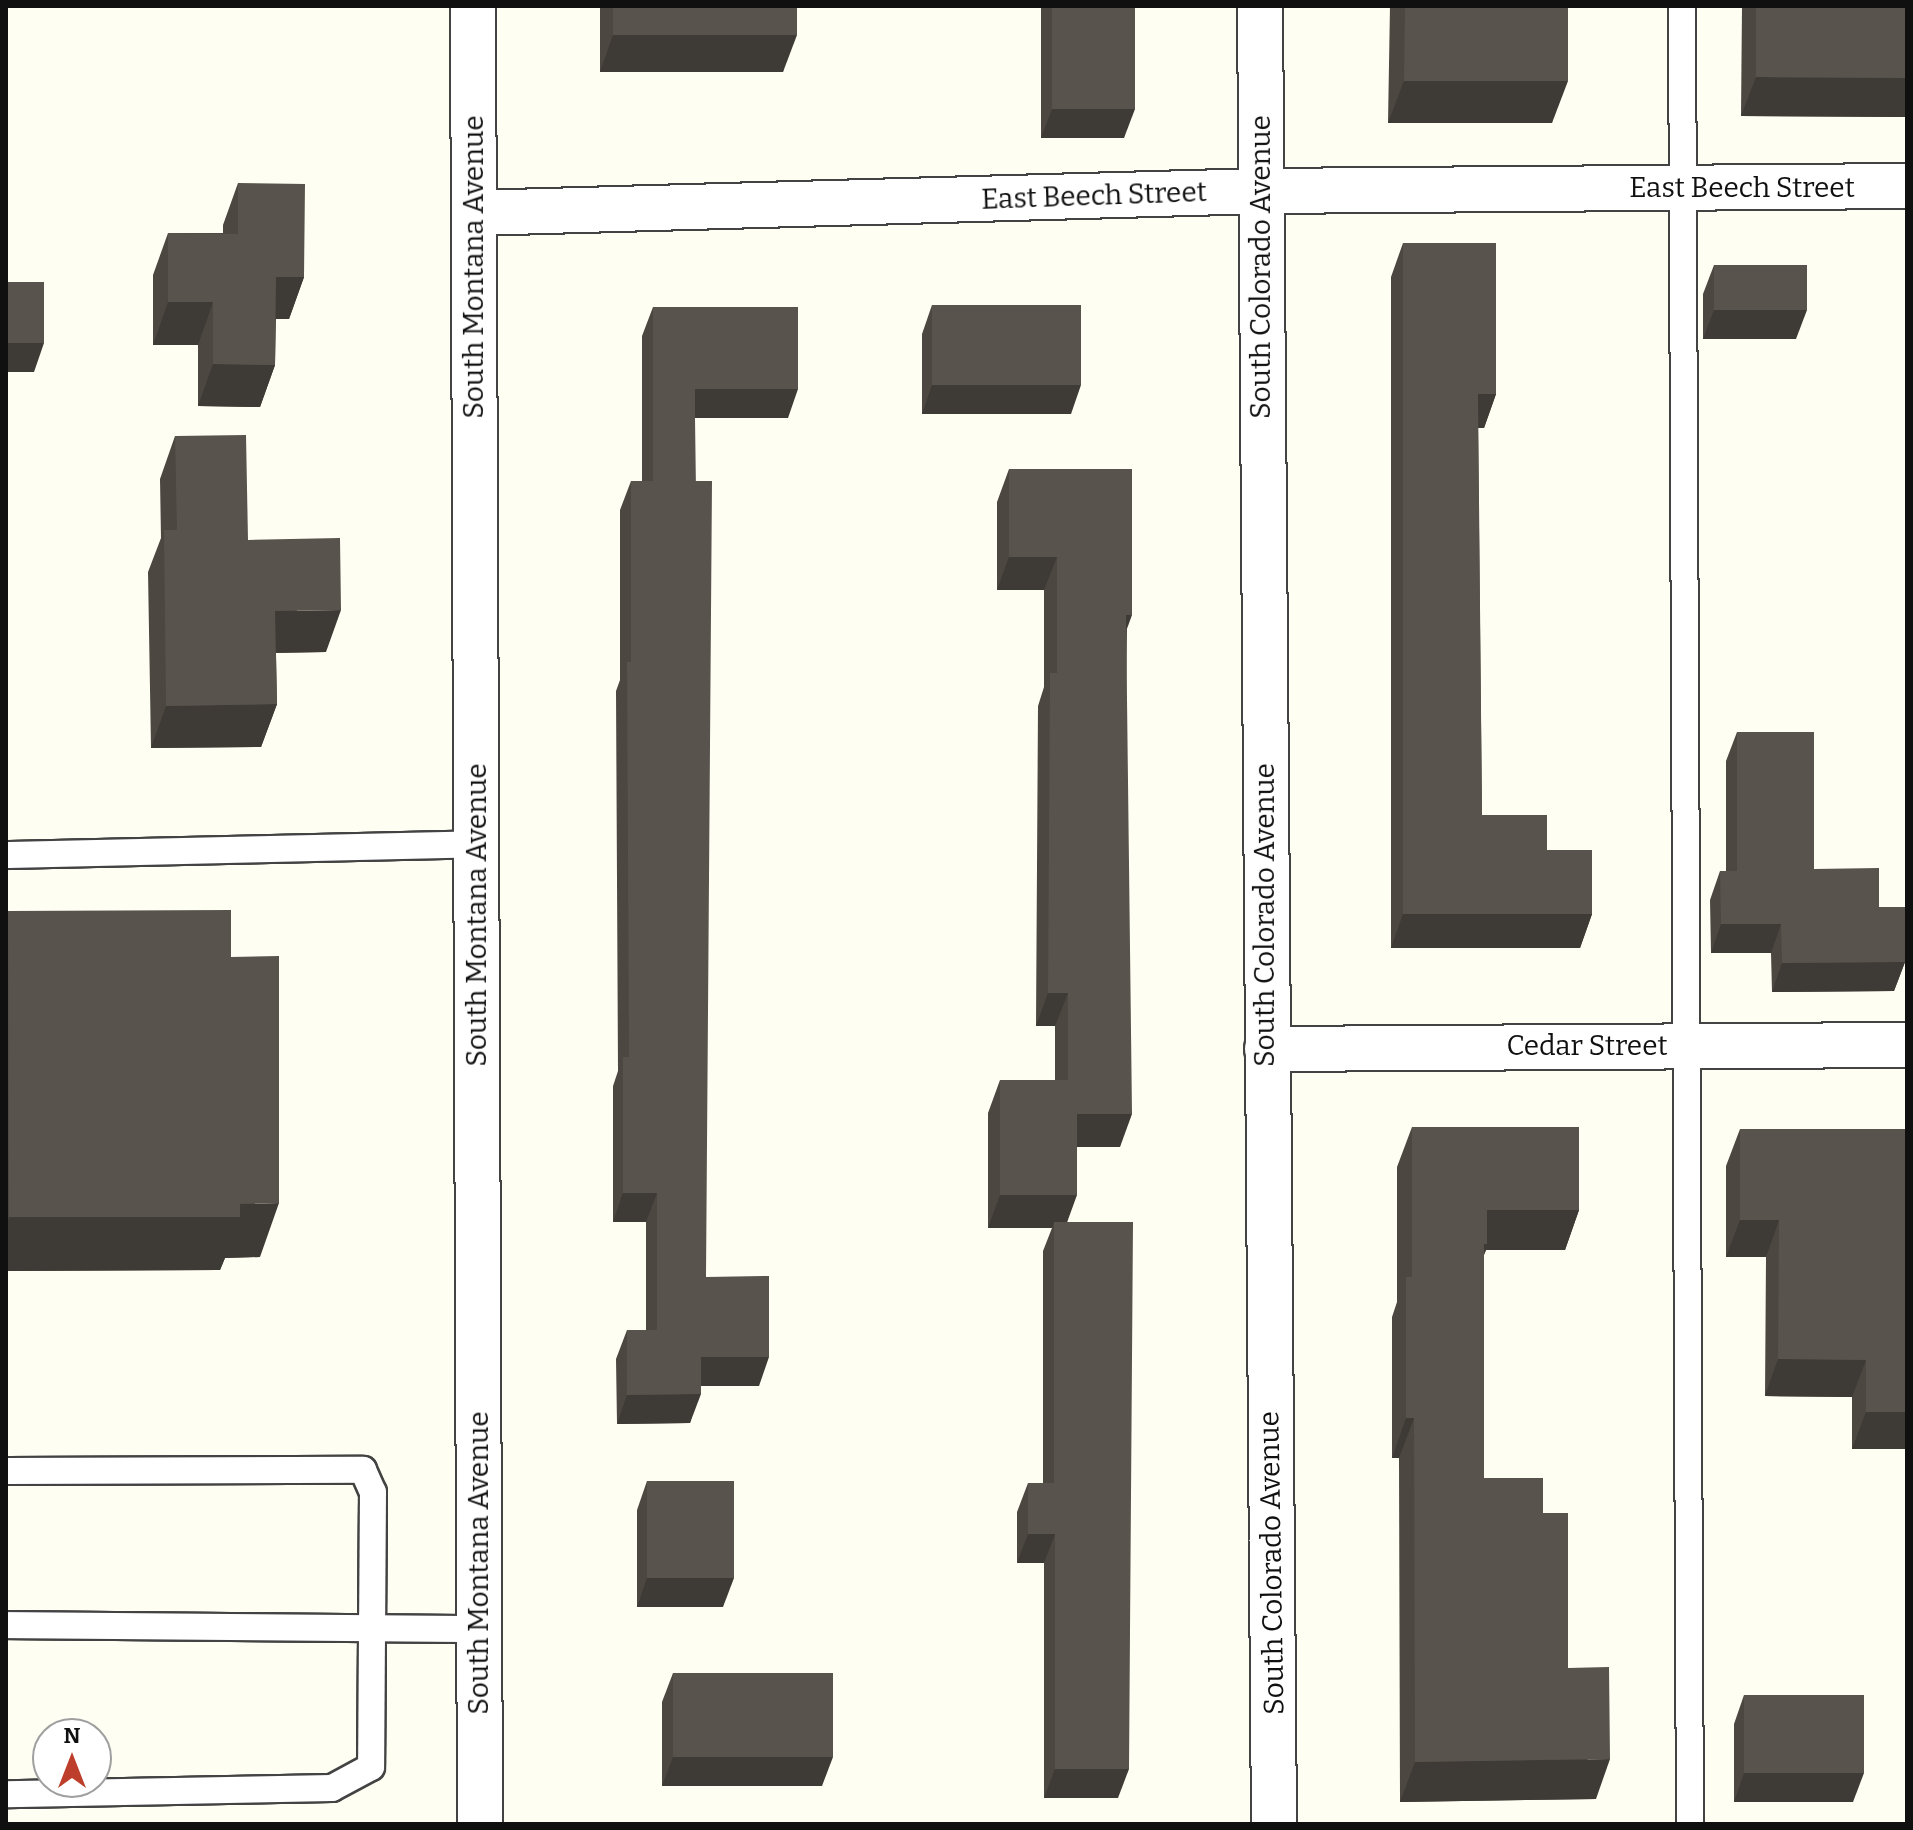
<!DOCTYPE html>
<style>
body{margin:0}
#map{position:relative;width:1913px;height:1830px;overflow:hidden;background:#fffef3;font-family:Bitter,serif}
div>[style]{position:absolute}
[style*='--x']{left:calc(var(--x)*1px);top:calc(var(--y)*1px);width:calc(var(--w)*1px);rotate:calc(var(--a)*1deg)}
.roads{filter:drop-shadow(2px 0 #434343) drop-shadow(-2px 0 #434343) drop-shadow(0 2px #434343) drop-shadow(0 -2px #434343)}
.service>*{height:26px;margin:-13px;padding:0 13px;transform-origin:13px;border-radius:13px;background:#fff}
.minor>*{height:44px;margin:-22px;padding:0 22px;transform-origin:22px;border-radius:22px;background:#fff}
.tertiary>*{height:44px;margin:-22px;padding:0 22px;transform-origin:22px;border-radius:22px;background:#fff}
.wall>*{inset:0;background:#4c4741}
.shaded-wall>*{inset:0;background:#3e3a35}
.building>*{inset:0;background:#58534c}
span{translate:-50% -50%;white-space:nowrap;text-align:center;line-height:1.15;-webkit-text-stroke:8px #fff;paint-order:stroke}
.street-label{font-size:28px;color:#101010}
.frame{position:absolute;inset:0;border:8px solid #101010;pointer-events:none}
.north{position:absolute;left:32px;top:1718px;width:80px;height:80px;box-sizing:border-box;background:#fff;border:2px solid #9f9f9f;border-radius:50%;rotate:0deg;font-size:22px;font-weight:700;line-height:32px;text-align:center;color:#101010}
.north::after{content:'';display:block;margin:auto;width:28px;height:36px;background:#bd3e2b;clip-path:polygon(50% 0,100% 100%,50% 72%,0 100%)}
</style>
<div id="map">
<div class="roads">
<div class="service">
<div style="--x:1682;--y:6;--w:1818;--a:89.75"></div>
<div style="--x:6;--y:855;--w:470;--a:-1.3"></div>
<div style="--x:6;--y:1471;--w:357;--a:-0.2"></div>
<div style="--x:363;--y:1470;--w:24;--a:66"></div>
<div style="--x:373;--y:1492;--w:275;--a:90.4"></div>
<div style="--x:371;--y:1767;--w:44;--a:151.7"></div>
<div style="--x:332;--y:1788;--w:326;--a:178.9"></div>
<div style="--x:6;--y:1625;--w:473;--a:0.5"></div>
</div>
<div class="minor">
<div style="--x:1260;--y:6;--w:1818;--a:89.56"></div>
<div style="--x:474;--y:213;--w:786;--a:-1.6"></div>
<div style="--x:1260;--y:191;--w:647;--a:-0.44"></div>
<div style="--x:1267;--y:1049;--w:640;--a:-0.36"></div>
</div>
<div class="tertiary">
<div style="--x:473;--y:6;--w:1818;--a:89.78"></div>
</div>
</div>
<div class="wall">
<div style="clip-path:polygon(600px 6px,797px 6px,783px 72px,600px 72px)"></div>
<div style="clip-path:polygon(1041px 6px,1135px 6px,1124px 138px,1041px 138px)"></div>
<div style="clip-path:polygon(1390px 6px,1568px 6px,1552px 123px,1388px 123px)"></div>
<div style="clip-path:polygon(1742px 6px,1907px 6px,1907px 117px,1741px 116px)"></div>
<div style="clip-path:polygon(238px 183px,304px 277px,289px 319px,276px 319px,275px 365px,260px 407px,198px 406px,198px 345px,153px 345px,153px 275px,168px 233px,223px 233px,223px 225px)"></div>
<div style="clip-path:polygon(1403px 243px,1496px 394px,1484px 428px,1478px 428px,1482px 815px,1547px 850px,1592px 914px,1580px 948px,1391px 948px,1391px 277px)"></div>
<div style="clip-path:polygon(1714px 265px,1796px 339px,1703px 339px,1703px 294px)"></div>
<div style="clip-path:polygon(932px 305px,1071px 414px,922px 414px,922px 334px)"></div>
<div style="clip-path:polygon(653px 307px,788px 418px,695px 418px,706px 1277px,759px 1386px,701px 1386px,690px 1423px,617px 1424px,616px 1359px,627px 1330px,646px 1330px,646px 1222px,613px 1222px,613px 1086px,618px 1071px,616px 691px,620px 680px,620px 510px,631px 481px,642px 481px,642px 336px)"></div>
<div style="clip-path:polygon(175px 436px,326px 652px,276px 653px,277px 704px,261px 747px,151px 748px,148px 572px,161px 538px,160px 479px)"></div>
<div style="clip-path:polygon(1009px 469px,1127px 630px,1120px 1147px,1077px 1147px,1067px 1222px,1118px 1798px,1044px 1798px,1044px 1563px,1017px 1563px,1017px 1512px,1028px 1483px,1043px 1483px,1043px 1251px,1052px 1228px,988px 1228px,988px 1113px,1000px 1080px,1055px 1080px,1055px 1026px,1036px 1026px,1038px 706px,1044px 687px,1044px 590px,997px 590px,997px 502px)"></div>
<div style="clip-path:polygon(1737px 732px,1814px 869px,1879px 907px,1905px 962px,1894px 991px,1772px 992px,1771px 953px,1711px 953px,1710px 900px,1720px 871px,1726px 871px,1726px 761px)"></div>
<div style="clip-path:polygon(8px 911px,231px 957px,260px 1257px,225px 1258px,220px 1270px,6px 1271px,6px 916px)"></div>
<div style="clip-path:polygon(1412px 1127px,1579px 1210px,1565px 1250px,1486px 1250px,1484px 1254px,1484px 1478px,1543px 1513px,1568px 1668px,1596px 1799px,1400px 1802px,1399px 1458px,1392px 1458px,1392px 1317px,1397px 1302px,1397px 1167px)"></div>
<div style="clip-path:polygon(1740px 1129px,1907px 1129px,1907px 1449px,1852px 1449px,1852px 1397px,1765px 1396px,1766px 1257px,1726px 1257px,1726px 1166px)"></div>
<div style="clip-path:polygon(647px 1481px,723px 1607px,637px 1607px,637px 1510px)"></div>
<div style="clip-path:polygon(673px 1673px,822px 1786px,662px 1786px,662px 1702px)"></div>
<div style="clip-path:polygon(1744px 1695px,1853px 1802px,1734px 1802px,1734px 1724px)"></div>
</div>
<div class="shaded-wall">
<div style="clip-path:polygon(613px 35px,797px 35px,783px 72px,600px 72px)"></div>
<div style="clip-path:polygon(1756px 77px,1907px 78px,1907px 117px,1741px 116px)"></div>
<div style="clip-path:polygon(1404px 81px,1568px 81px,1552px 123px,1388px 123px)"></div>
<div style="clip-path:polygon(1052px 109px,1135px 109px,1124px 138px,1041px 138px)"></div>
<div style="clip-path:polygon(276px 277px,304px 277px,289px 319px,261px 319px)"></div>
<div style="clip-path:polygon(168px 302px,213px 302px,198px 345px,153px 345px)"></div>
<div style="clip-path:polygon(1714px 310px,1807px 310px,1796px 339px,1703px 339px)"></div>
<div style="clip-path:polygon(6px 343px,44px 343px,34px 372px,6px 372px)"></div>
<div style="clip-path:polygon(213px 364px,275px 365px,260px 407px,198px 406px)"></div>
<div style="clip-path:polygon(932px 385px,1081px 385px,1071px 414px,922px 414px)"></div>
<div style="clip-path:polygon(695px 389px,798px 389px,788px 418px,685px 418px)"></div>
<div style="clip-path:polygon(1478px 394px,1496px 394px,1484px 428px,1466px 428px)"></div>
<div style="clip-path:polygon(1009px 557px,1057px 557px,1044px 590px,997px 590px)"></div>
<div style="clip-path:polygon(341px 610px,326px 652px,260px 653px,275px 611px)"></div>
<div style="clip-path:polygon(1126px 615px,1132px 615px,1120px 648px)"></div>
<div style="clip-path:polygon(277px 704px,261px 747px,151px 748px,166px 706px)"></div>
<div style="clip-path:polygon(1403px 914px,1592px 914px,1580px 948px,1391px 948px)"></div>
<div style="clip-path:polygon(1721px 924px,1781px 924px,1771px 953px,1711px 953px)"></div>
<div style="clip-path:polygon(1905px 962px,1894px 991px,1772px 992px,1782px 963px)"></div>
<div style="clip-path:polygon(1048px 993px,1068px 993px,1055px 1026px,1036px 1026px)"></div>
<div style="clip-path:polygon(1077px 1114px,1132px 1114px,1120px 1147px,1065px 1147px)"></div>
<div style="clip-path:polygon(623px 1193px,657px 1193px,646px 1222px,613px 1222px)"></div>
<div style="clip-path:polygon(1000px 1195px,1077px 1195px,1065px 1228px,1054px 1222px,1052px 1228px,988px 1228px)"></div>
<div style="clip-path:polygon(279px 1203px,260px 1257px,225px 1258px,220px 1270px,6px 1271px,6px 1227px,9px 1217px,240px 1204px)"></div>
<div style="clip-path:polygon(1487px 1210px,1579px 1210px,1565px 1250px,1486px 1250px,1473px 1284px)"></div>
<div style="clip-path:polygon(1740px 1220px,1779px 1220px,1766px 1257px,1726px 1257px)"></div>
<div style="clip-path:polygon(701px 1357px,769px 1357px,759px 1386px,690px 1386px)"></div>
<div style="clip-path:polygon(1778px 1359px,1866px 1360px,1852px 1397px,1765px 1396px)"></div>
<div style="clip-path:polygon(701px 1394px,690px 1423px,617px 1424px,627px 1395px)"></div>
<div style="clip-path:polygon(1866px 1412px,1907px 1412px,1907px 1449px,1852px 1449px)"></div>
<div style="clip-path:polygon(1406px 1418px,1414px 1418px,1399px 1458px,1392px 1458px)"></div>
<div style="clip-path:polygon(1028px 1534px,1055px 1534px,1044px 1563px,1017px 1563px)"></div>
<div style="clip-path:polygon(647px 1578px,734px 1578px,723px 1607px,637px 1607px)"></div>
<div style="clip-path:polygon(673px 1757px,833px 1757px,822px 1786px,662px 1786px)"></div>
<div style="clip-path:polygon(1610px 1759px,1596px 1799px,1400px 1802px,1415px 1762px)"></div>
<div style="clip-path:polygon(1055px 1769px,1129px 1769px,1118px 1798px,1044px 1798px)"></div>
<div style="clip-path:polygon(1744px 1773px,1864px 1773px,1853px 1802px,1734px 1802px)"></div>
</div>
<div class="building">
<div style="clip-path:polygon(613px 6px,797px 6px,797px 35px,613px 35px)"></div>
<div style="clip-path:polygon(1052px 6px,1135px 6px,1135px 109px,1052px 109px)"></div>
<div style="clip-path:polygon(1405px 6px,1568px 6px,1568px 81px,1404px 81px)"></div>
<div style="clip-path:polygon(1756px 6px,1907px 6px,1907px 78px,1756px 77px)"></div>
<div style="clip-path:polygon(238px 183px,305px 184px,304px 277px,276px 277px,275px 365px,213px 364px,213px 302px,168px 302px,168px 233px,238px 234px)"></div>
<div style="clip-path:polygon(1403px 243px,1496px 243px,1496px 394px,1478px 394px,1482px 815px,1547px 815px,1547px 850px,1592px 850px,1592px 914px,1403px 914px)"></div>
<div style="clip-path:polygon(1714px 265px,1807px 265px,1807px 310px,1714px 310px)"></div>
<div style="clip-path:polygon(6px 282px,44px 282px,44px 343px,6px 343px)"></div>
<div style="clip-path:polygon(932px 305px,1081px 305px,1081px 385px,932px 385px)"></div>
<div style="clip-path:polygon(653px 307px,798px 307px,798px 389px,695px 389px,695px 481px,712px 481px,706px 1277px,769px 1276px,769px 1357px,701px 1357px,701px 1394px,627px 1395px,627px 1330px,657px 1330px,657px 1193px,623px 1193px,623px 1057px,629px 1057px,627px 662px,631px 662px,631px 481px,653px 481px)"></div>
<div style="clip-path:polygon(246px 435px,248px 540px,340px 538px,341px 610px,275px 611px,277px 704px,166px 706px,164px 530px,177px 530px,175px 436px)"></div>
<div style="clip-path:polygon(1009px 469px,1132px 469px,1132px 615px,1126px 615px,1132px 1114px,1077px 1114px,1077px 1195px,1000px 1195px,1000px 1080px,1068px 1080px,1068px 993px,1048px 993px,1050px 673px,1057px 673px,1057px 557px,1009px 557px)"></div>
<div style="clip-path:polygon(1737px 732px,1814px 732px,1814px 869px,1879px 868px,1879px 907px,1905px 907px,1905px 962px,1782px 963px,1781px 924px,1721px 924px,1720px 871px,1737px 871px)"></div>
<div style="clip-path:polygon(231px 910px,231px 957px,279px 956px,279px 1203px,240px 1204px,240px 1217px,9px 1217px,8px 911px)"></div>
<div style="clip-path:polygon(1412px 1127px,1579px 1127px,1579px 1210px,1487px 1210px,1487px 1244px,1484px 1244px,1484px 1478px,1543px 1478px,1543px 1513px,1568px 1513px,1568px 1668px,1609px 1667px,1610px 1759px,1415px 1762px,1414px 1418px,1406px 1418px,1406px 1277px,1412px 1277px)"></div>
<div style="clip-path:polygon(1740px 1129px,1907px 1129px,1907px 1412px,1866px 1412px,1866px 1360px,1778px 1359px,1779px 1220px,1740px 1220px)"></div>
<div style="clip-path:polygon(1054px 1222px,1133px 1222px,1129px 1769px,1055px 1769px,1055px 1534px,1028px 1534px,1028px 1483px,1054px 1483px)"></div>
<div style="clip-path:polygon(647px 1481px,734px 1481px,734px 1578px,647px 1578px)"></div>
<div style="clip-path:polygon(673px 1673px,833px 1673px,833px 1757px,673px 1757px)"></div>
<div style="clip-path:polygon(1744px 1695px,1864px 1695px,1864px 1773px,1744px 1773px)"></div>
</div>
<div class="street-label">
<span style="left:1742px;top:188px">East Beech Street</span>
<span style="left:1094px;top:196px;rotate:-2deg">East Beech Street</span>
<span style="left:474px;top:267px;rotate:-90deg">South Montana Avenue</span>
<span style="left:1261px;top:267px;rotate:-90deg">South Colorado Avenue</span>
<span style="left:477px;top:915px;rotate:-90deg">South Montana Avenue</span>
<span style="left:1265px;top:915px;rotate:-90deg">South Colorado Avenue</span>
<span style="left:1587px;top:1046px">Cedar Street</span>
<span style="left:479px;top:1563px;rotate:-90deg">South Montana Avenue</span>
<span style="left:1272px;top:1563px;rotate:-91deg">South Colorado Avenue</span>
</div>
<div class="frame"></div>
<div class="north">N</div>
</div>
